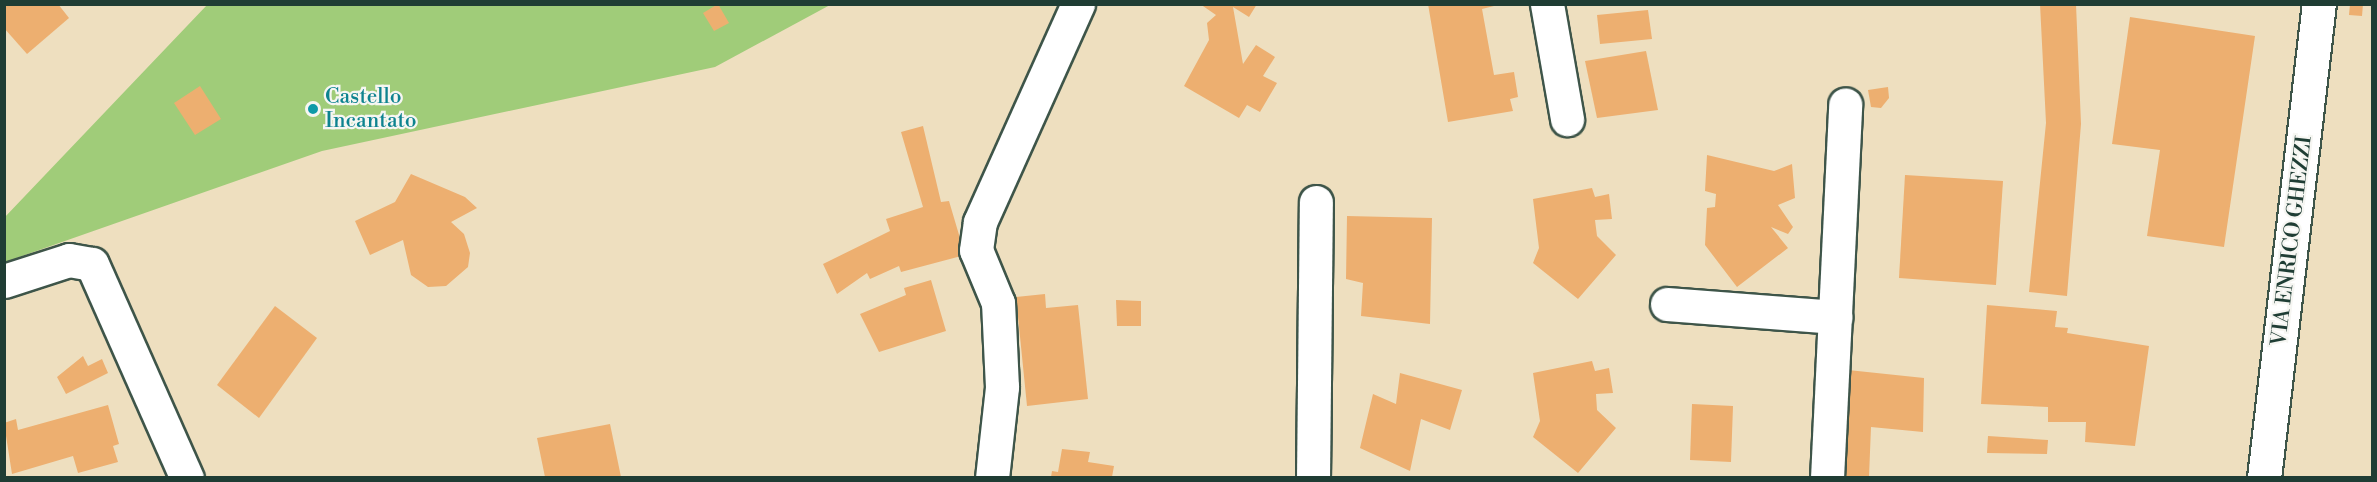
<!DOCTYPE html>
<style>
body{margin:0}
#map{position:relative;width:2377px;height:482px;overflow:hidden;background:#eedfbf;font-family:"Libre Bodoni",serif}
div>[style]{position:absolute}
[style*='--x']{left:calc(var(--x)*1px);top:calc(var(--y)*1px);width:calc(var(--w)*1px);rotate:calc(var(--a)*1deg)}
.green>*{inset:0;background:#a0cc79}
.building>*{inset:0;background:#edaf70}
.roads{filter:drop-shadow(2px 0 #3e5549) drop-shadow(-2px 0 #3e5549) drop-shadow(0 2px #3e5549) drop-shadow(0 -2px #3e5549)}
.minor>*{height:33px;margin:-16.5px;padding:0 16.5px;transform-origin:16.5px;border-radius:16.5px;background:#fff}
.dots>*{width:16px;height:16px;translate:-50% -50%;box-sizing:border-box;border:3px solid #f6f6f2;border-radius:50%}
span{translate:-50% -50%;white-space:nowrap;text-align:center;line-height:1.15;-webkit-text-stroke:4.5px #f6f6f2;paint-order:stroke}
.culture-label{font-size:21px;color:#0d838f}
.left{translate:0 -50%;text-align:left}
.street-label{font-size:21px;color:#1f3d34}
.frame{position:absolute;inset:0;border:6px solid #1f3d34;pointer-events:none}
</style>
<div id="map">
<div class="green">
<div style="clip-path:polygon(207px 5px,830px 5px,715px 67px,322px 151px,5px 262px,4px 218px)"></div>
</div>
<div class="building">
<div style="clip-path:polygon(4px 4px,58px 4px,69px 18px,27px 54px,4px 28px)"></div>
<div style="clip-path:polygon(718px 4px,729px 23px,714px 31px,703px 13px)"></div>
<div style="clip-path:polygon(1200px 4px,1257px 4px,1249px 17px,1233px 7px,1243px 64px,1256px 45px,1275px 57px,1263px 76px,1277px 83px,1260px 112px,1247px 105px,1239px 118px,1184px 86px,1209px 40px,1207px 23px,1216px 15px)"></div>
<div style="clip-path:polygon(1428px 4px,1502px 4px,1482px 9px,1494px 75px,1514px 72px,1518px 97px,1510px 99px,1513px 111px,1448px 122px)"></div>
<div style="clip-path:polygon(2040px 4px,2076px 4px,2081px 124px,2067px 296px,2029px 292px,2046px 123px)"></div>
<div style="clip-path:polygon(2350px 4px,2363px 4px,2362px 16px,2349px 15px)"></div>
<div style="clip-path:polygon(1648px 10px,1652px 39px,1600px 44px,1597px 15px)"></div>
<div style="clip-path:polygon(2130px 17px,2255px 36px,2224px 247px,2147px 236px,2160px 150px,2112px 144px)"></div>
<div style="clip-path:polygon(1646px 51px,1658px 110px,1597px 118px,1585px 61px)"></div>
<div style="clip-path:polygon(200px 86px,221px 119px,195px 135px,174px 103px)"></div>
<div style="clip-path:polygon(1888px 87px,1889px 98px,1881px 108px,1871px 107px,1868px 90px)"></div>
<div style="clip-path:polygon(923px 126px,941px 202px,949px 201px,965px 255px,901px 272px,899px 266px,870px 279px,867px 273px,837px 294px,823px 264px,890px 231px,886px 219px,923px 207px,901px 132px)"></div>
<div style="clip-path:polygon(1707px 155px,1774px 171px,1792px 164px,1795px 198px,1778px 205px,1793px 227px,1788px 234px,1771px 227px,1788px 248px,1737px 287px,1705px 245px,1707px 208px,1715px 207px,1716px 194px,1705px 191px)"></div>
<div style="clip-path:polygon(411px 174px,465px 197px,477px 208px,451px 222px,464px 234px,470px 253px,468px 267px,446px 286px,428px 287px,411px 275px,403px 240px,370px 255px,355px 221px,395px 202px)"></div>
<div style="clip-path:polygon(1905px 175px,2003px 181px,1996px 285px,1899px 278px)"></div>
<div style="clip-path:polygon(1592px 188px,1595px 197px,1609px 194px,1612px 219px,1595px 220px,1597px 236px,1616px 255px,1578px 299px,1533px 263px,1539px 248px,1533px 199px)"></div>
<div style="clip-path:polygon(1347px 216px,1432px 218px,1430px 324px,1361px 316px,1363px 283px,1346px 279px)"></div>
<div style="clip-path:polygon(931px 280px,946px 331px,879px 352px,860px 314px,906px 295px,904px 288px)"></div>
<div style="clip-path:polygon(1045px 294px,1046px 308px,1078px 305px,1088px 399px,1027px 406px,1016px 297px)"></div>
<div style="clip-path:polygon(1116px 300px,1141px 301px,1141px 326px,1117px 326px)"></div>
<div style="clip-path:polygon(1987px 305px,2057px 311px,2055px 327px,2068px 328px,2067px 333px,2149px 346px,2135px 446px,2085px 442px,2086px 422px,2048px 422px,2048px 407px,1981px 404px)"></div>
<div style="clip-path:polygon(275px 306px,317px 338px,259px 418px,217px 385px)"></div>
<div style="clip-path:polygon(83px 356px,88px 366px,102px 359px,108px 373px,66px 394px,57px 377px)"></div>
<div style="clip-path:polygon(1592px 361px,1595px 371px,1609px 368px,1613px 393px,1596px 394px,1597px 410px,1616px 428px,1578px 473px,1533px 437px,1540px 421px,1533px 373px)"></div>
<div style="clip-path:polygon(1848px 370px,1924px 378px,1923px 432px,1871px 427px,1869px 477px,1840px 476px)"></div>
<div style="clip-path:polygon(1400px 373px,1462px 390px,1450px 430px,1421px 419px,1410px 471px,1360px 448px,1373px 394px,1396px 404px)"></div>
<div style="clip-path:polygon(1692px 404px,1733px 406px,1731px 462px,1690px 460px)"></div>
<div style="clip-path:polygon(108px 405px,119px 444px,113px 446px,118px 462px,78px 473px,73px 456px,12px 474px,4px 423px,16px 419px,18px 430px)"></div>
<div style="clip-path:polygon(610px 424px,621px 477px,545px 477px,537px 438px)"></div>
<div style="clip-path:polygon(1988px 436px,2048px 440px,2047px 454px,1987px 453px)"></div>
<div style="clip-path:polygon(1062px 449px,1090px 452px,1088px 462px,1114px 466px,1112px 477px,1051px 477px,1052px 471px,1058px 472px)"></div>
</div>
<div class="roads">
<div class="minor">
<div style="--x:1547;--y:4;--w:117;--a:80.1"></div>
<div style="--x:4;--y:281;--w:68;--a:-17.9"></div>
<div style="--x:69;--y:260;--w:23;--a:10"></div>
<div style="--x:92;--y:264;--w:234;--a:66.1"></div>
<div style="--x:1667;--y:304;--w:169;--a:4.4"></div>
<div style="--x:992;--y:478;--w:92;--a:-83.7"></div>
<div style="--x:1002;--y:387;--w:84;--a:-92.7"></div>
<div style="--x:998;--y:303;--w:57;--a:-112.5"></div>
<div style="--x:976;--y:250;--w:28;--a:-82"></div>
<div style="--x:980;--y:222;--w:239;--a:-65.8"></div>
<div style="--x:1313;--y:478;--w:276;--a:-89.4"></div>
<div style="--x:1827;--y:478;--w:374;--a:-87.2"></div>
<div style="--x:2264;--y:478;--w:477;--a:-83.4"></div>
</div>
</div>
<div class="dots">
<div style="left:313px;top:109px;background:#0f9aa8"></div>
</div>
<div class="culture-label">
<span class="left" style="left:325px;top:109px">Castello<br>Incantato</span>
</div>
<div class="street-label">
<span style="left:2292px;top:241px;rotate:-83deg">VIA ENRICO GHEZZI</span>
</div>
<div class="frame"></div>
</div>
